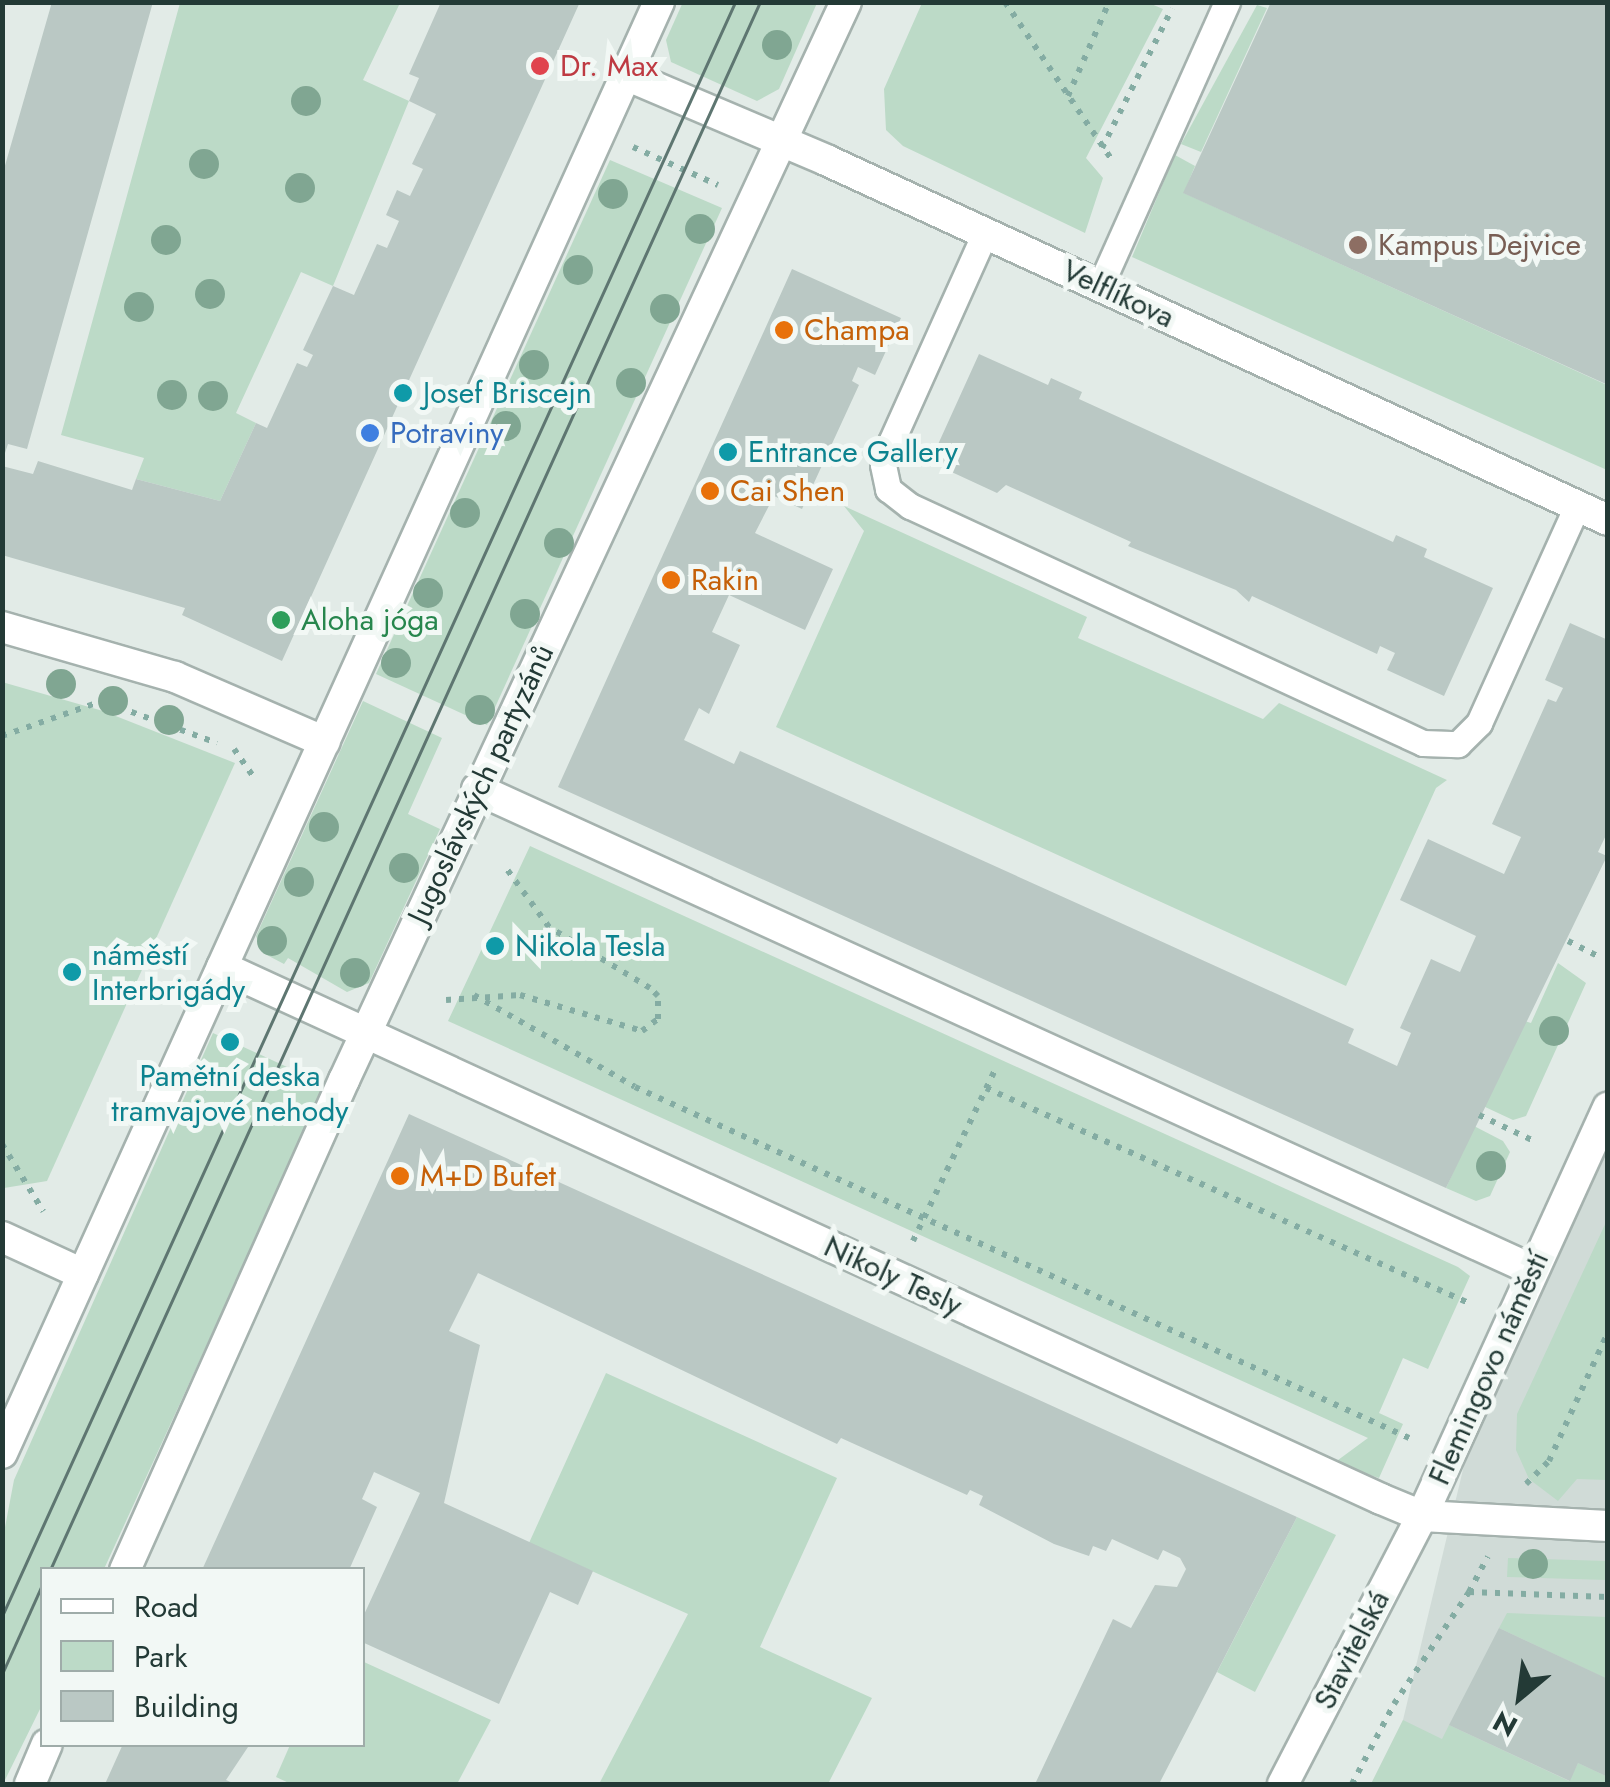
<!DOCTYPE html>
<meta charset="utf-8">
<style>
body{margin:0}
#map{position:relative;width:1610px;height:1787px;overflow:hidden;background:#e2ebe7;font-family:Jost,sans-serif}
div>[style]{position:absolute}
[style*='--x']{left:calc(var(--x)*1px);top:calc(var(--y)*1px);width:calc(var(--w)*1px);rotate:calc(var(--a)*1deg)}
.built>*{inset:0;background:#d0dbd7}
.green>*{inset:0;background:#bcdac7}
.building>*{inset:0;background:#bac8c4}
.path>*{height:6px;margin-top:-3px;transform-origin:0;background:repeating-linear-gradient(90deg,#84aca3 0 5px,transparent 0 13px)}
.roads{filter:drop-shadow(2px 0 #a5b2ae) drop-shadow(-2px 0 #a5b2ae) drop-shadow(0 2px #a5b2ae) drop-shadow(0 -2px #a5b2ae)}
.lane>*{height:25px;margin:-12.5px;padding:0 12.5px;transform-origin:12.5px;border-radius:12.5px;background:#fff}
.street>*{height:30px;margin:-15px;padding:0 15px;transform-origin:15px;border-radius:15px;background:#fff}
.secondary>*{height:30px;margin:-15px;padding:0 15px;transform-origin:15px;border-radius:15px;background:#fff}
.tram>*{height:2.5px;margin:-1.25px;padding:0 1.25px;transform-origin:1.25px;border-radius:1.25px;background:#5e7671}
.trees>*{width:30px;height:30px;margin:-15px;border-radius:50%;background:#80a692}
.dots>*{width:28px;height:28px;translate:-50% -50%;box-sizing:border-box;border:5px solid #f2f8f5;border-radius:50%}
span{translate:-50% -50%;white-space:nowrap;text-align:center;line-height:1.15;-webkit-text-stroke:10px #f2f8f5;paint-order:stroke}
.health-label{font-size:30px;color:#be3a42}
.left{translate:0 -50%;text-align:left}
.education-label{font-size:30px;color:#785e54}
.street-label{font-size:30px;color:#233a36}
.food-label{font-size:30px;color:#c56008}
.culture-label{font-size:30px;color:#0d838f}
.shop-label{font-size:30px;color:#366cbe}
.leisure-label{font-size:30px;color:#27864d}
.frame{position:absolute;inset:0;border:5px solid #233a36;pointer-events:none}
.legend{position:absolute;left:40px;top:1567px;width:325px;height:180px;box-sizing:border-box;background:#f2f8f5;border:2px solid #9faca9;margin:0;padding:12px 18px;list-style:none;font-size:30px;color:#233a36}
.legend li{display:flex;align-items:center;gap:20px;height:50px}
.legend b{width:50px;border:2px solid #9faca9}
.north{position:absolute;left:1470px;top:1647px;width:100px;height:100px;-webkit-text-stroke:8px #f2f8f5;paint-order:stroke;rotate:209deg;font-size:28px;font-weight:700;line-height:40px;text-align:center;color:#233a36}
.north::after{content:'';display:block;margin:auto;width:35px;height:45px;background:#233a36;clip-path:polygon(50% 0,100% 100%,50% 72%,0 100%)}
</style>
<div id="map">
<div class="built">
<div style="clip-path:polygon(1607px 1135px,1607px 1784px,1371px 1784px,1403px 1720px,1472px 1432px)"></div>
</div>
<div class="green">
<div style="clip-path:polygon(683px 2px,817px 2px,817px 3px,779px 89px,757px 101px,671px 62px,666px 40px)"></div>
<div style="clip-path:polygon(180px 3px,400px 3px,363px 80px,409px 101px,333px 286px,301px 272px,236px 413px,256px 423px,220px 501px,136px 479px,144px 458px,61px 435px)"></div>
<div style="clip-path:polygon(1149px 3px,1163px 9px,1086px 158px,1103px 178px,1085px 233px,903px 146px,886px 130px,884px 89px,922px 3px)"></div>
<div style="clip-path:polygon(1257px 5px,1267px 8px,1201px 152px,1181px 144px)"></div>
<div style="clip-path:polygon(1175px 155px,1195px 166px,1184px 193px,1607px 385px,1607px 470px,1132px 257px)"></div>
<div style="clip-path:polygon(610px 160px,722px 208px,487px 725px,376px 674px)"></div>
<div style="clip-path:polygon(844px 506px,1087px 617px,1078px 638px,1263px 719px,1279px 703px,1447px 780px,1436px 788px,1346px 986px,776px 727px,864px 531px)"></div>
<div style="clip-path:polygon(2px 682px,103px 711px,235px 763px,47px 1181px,4px 1188px)"></div>
<div style="clip-path:polygon(363px 701px,442px 738px,408px 814px,440px 829px,369px 983px,347px 992px,288px 958px,284px 964px,263px 953px,256px 936px)"></div>
<div style="clip-path:polygon(530px 846px,1458px 1267px,1470px 1276px,1428px 1369px,1403px 1358px,1379px 1413px,1403px 1424px,1379px 1478px,1334px 1463px,1368px 1438px,448px 1021px)"></div>
<div style="clip-path:polygon(1558px 963px,1586px 983px,1526px 1116px,1513px 1120px,1483px 1106px,1522px 1020px,1531px 1023px)"></div>
<div style="clip-path:polygon(213px 1033px,326px 1085px,104px 1569px,42px 1570px,42px 1705px,3px 1784px,2px 1543px,14px 1480px)"></div>
<div style="clip-path:polygon(1474px 1126px,1503px 1141px,1510px 1152px,1490px 1196px,1476px 1201px,1446px 1188px)"></div>
<div style="clip-path:polygon(1607px 1220px,1607px 1480px,1577px 1479px,1558px 1501px,1529px 1479px,1516px 1450px,1517px 1414px)"></div>
<div style="clip-path:polygon(606px 1373px,837px 1478px,760px 1647px,872px 1698px,828px 1784px,599px 1784px,688px 1614px,529px 1543px)"></div>
<div style="clip-path:polygon(1297px 1517px,1336px 1535px,1255px 1692px,1217px 1672px)"></div>
<div style="clip-path:polygon(1508px 1558px,1607px 1561px,1607px 1580px,1507px 1577px)"></div>
<div style="clip-path:polygon(1507px 1613px,1607px 1617px,1607px 1679px,1499px 1628px)"></div>
<div style="clip-path:polygon(363px 1653px,364px 1662px,491px 1720px,457px 1784px,291px 1784px,276px 1777px,290px 1745px,362px 1744px)"></div>
<div style="clip-path:polygon(1403px 1720px,1442px 1739px,1449px 1725px,1569px 1781px,1578px 1763px,1608px 1777px,1607px 1784px,1371px 1784px)"></div>
</div>
<div class="building">
<div style="clip-path:polygon(52px 2px,153px 2px,27px 449px,8px 444px,3px 459px,2px 176px)"></div>
<div style="clip-path:polygon(441px 2px,580px 2px,282px 661px,182px 615px,185px 608px,2px 555px,2px 466px,33px 474px,38px 461px,132px 490px,136px 479px,220px 501px,256px 423px,267px 428px,297px 363px,307px 367px,313px 355px,303px 350px,333px 286px,354px 295px,377px 244px,387px 248px,399px 221px,386px 215px,397px 190px,410px 196px,423px 169px,412px 164px,436px 114px,409px 101px,419px 78px,409px 74px)"></div>
<div style="clip-path:polygon(1271px 2px,1608px 2px,1608px 385px,1183px 193px)"></div>
<div style="clip-path:polygon(792px 269px,901px 318px,875px 375px,858px 367px,852px 381px,859px 385px,802px 509px,774px 496px,755px 533px,833px 569px,805px 630px,729px 595px,712px 632px,740px 645px,709px 714px,699px 708px,684px 740px,734px 764px,740px 751px,1112px 919px,1354px 1029px,1348px 1043px,1397px 1066px,1411px 1033px,1400px 1028px,1431px 959px,1460px 972px,1476px 936px,1400px 900px,1428px 839px,1504px 874px,1521px 837px,1492px 824px,1548px 699px,1556px 702px,1563px 688px,1545px 680px,1570px 623px,1608px 640px,1608px 831px,1598px 852px,1607px 856px,1446px 1188px,558px 787px)"></div>
<div style="clip-path:polygon(979px 354px,1048px 385px,1051px 378px,1082px 392px,1079px 399px,1393px 542px,1396px 535px,1427px 549px,1424px 557px,1493px 588px,1444px 696px,1387px 670px,1395px 653px,1380px 646px,1377px 654px,1252px 596px,1249px 602px,1236px 590px,1128px 546px,1131px 542px,1006px 485px,997px 493px,930px 462px)"></div>
<div style="clip-path:polygon(409px 1114px,1297px 1517px,1159px 1784px,1035px 1784px,1113px 1619px,1131px 1628px,1155px 1585px,1177px 1587px,1186px 1569px,1180px 1558px,1163px 1550px,1158px 1560px,1112px 1539px,1106px 1551px,1093px 1546px,1089px 1556px,1054px 1544px,979px 1505px,983px 1496px,970px 1490px,967px 1495px,841px 1438px,837px 1444px,478px 1273px,449px 1331px,480px 1345px,444px 1503px,593px 1571px,578px 1605px,550px 1592px,499px 1704px,362px 1642px,362px 1619px,420px 1493px,374px 1472px,362px 1499px,377px 1507px,349px 1570px,202px 1570px)"></div>
<div style="clip-path:polygon(1499px 1628px,1608px 1679px,1608px 1777px,1578px 1763px,1570px 1781px,1449px 1725px)"></div>
<div style="clip-path:polygon(123px 1744px,250px 1744px,226px 1780px,235px 1784px,105px 1784px)"></div>
</div>
<div class="path">
<div style="--x:1005;--y:2;--w:194;--a:55.9"></div>
<div style="--x:1068;--y:96;--w:103;--a:-66.4"></div>
<div style="--x:633;--y:147;--w:93;--a:24.1"></div>
<div style="--x:1102;--y:148;--w:156;--a:-63.3"></div>
<div style="--x:107;--y:703;--w:117;--a:20"></div>
<div style="--x:2;--y:736;--w:106;--a:-19.3"></div>
<div style="--x:234;--y:749;--w:33;--a:55"></div>
<div style="--x:1568;--y:941;--w:34;--a:27"></div>
<div style="--x:474;--y:995;--w:185;--a:29.7"></div>
<div style="--x:635;--y:1087;--w:850;--a:24.39"></div>
<div style="--x:446;--y:1000;--w:74;--a:-3.9"></div>
<div style="--x:520;--y:995;--w:127;--a:16.4"></div>
<div style="--x:642;--y:1031;--w:20;--a:-37"></div>
<div style="--x:658;--y:1019;--w:23;--a:-90"></div>
<div style="--x:658;--y:996;--w:11;--a:-135"></div>
<div style="--x:650;--y:988;--w:118;--a:-148.9"></div>
<div style="--x:549;--y:927;--w:73;--a:-126.1"></div>
<div style="--x:986;--y:1088;--w:531;--a:24.01"></div>
<div style="--x:1479;--y:1115;--w:63;--a:25.3"></div>
<div style="--x:2;--y:1144;--w:79;--a:58.5"></div>
<div style="--x:913;--y:1241;--w:192;--a:-64.4"></div>
<div style="--x:1526;--y:1484;--w:33;--a:-45"></div>
<div style="--x:1549;--y:1461;--w:142;--a:-65.4"></div>
<div style="--x:1469;--y:1592;--w:40;--a:-62"></div>
<div style="--x:1352;--y:1784;--w:90;--a:-62.3"></div>
<div style="--x:1394;--y:1704;--w:135;--a:-56.2"></div>
<div style="--x:1469;--y:1592;--w:139;--a:2.1"></div>
</div>
<div class="roads">
<div class="lane">
<div style="--x:985;--y:233;--w:229;--a:114.2"></div>
<div style="--x:891;--y:442;--w:24;--a:109"></div>
<div style="--x:883;--y:465;--w:25;--a:78"></div>
<div style="--x:888;--y:489;--w:28;--a:38"></div>
<div style="--x:910;--y:506;--w:565;--a:24.8"></div>
<div style="--x:1423;--y:743;--w:35;--a:2"></div>
<div style="--x:1458;--y:744;--w:30;--a:-45"></div>
<div style="--x:1479;--y:723;--w:238;--a:-65.7"></div>
<div style="--x:1100;--y:286;--w:311;--a:-65.9"></div>
</div>
<div class="street">
<div style="--x:626;--y:75;--w:217;--a:23"></div>
<div style="--x:826;--y:160;--w:861;--a:24.72"></div>
<div style="--x:2;--y:627;--w:180;--a:16.1"></div>
<div style="--x:175;--y:677;--w:163;--a:23.4"></div>
<div style="--x:477;--y:789;--w:1160;--a:24.49"></div>
<div style="--x:222;--y:967;--w:1275;--a:24.66"></div>
<div style="--x:1381;--y:1499;--w:44;--a:22.5"></div>
<div style="--x:1422;--y:1516;--w:186;--a:3.1"></div>
<div style="--x:2;--y:1237;--w:89;--a:24.6"></div>
<div style="--x:1283;--y:1784;--w:302;--a:-62.6"></div>
<div style="--x:1422;--y:1516;--w:449;--a:-65.5"></div>
</div>
<div class="secondary">
<div style="--x:2;--y:1453;--w:1593;--a:-65.64"></div>
<div style="--x:125;--y:1570;--w:537;--a:-65.92"></div>
<div style="--x:344;--y:1080;--w:1189;--a:-65.03"></div>
<div style="--x:30;--y:1784;--w:43;--a:-67"></div>
</div>
</div>
<div class="tram">
<div style="--x:50;--y:1570;--w:1721;--a:-65.64"></div>
<div style="--x:2;--y:1616;--w:1773;--a:-65.57"></div>
<div style="--x:2;--y:1674;--w:98;--a:-65.8"></div>
</div>
<div class="trees">
<div style="left:777px;top:45px"></div>
<div style="left:306px;top:101px"></div>
<div style="left:204px;top:164px"></div>
<div style="left:300px;top:188px"></div>
<div style="left:613px;top:194px"></div>
<div style="left:700px;top:229px"></div>
<div style="left:166px;top:240px"></div>
<div style="left:578px;top:270px"></div>
<div style="left:210px;top:294px"></div>
<div style="left:139px;top:307px"></div>
<div style="left:665px;top:309px"></div>
<div style="left:534px;top:365px"></div>
<div style="left:631px;top:383px"></div>
<div style="left:172px;top:395px"></div>
<div style="left:213px;top:396px"></div>
<div style="left:506px;top:426px"></div>
<div style="left:465px;top:513px"></div>
<div style="left:559px;top:543px"></div>
<div style="left:428px;top:593px"></div>
<div style="left:525px;top:614px"></div>
<div style="left:396px;top:663px"></div>
<div style="left:61px;top:684px"></div>
<div style="left:113px;top:701px"></div>
<div style="left:480px;top:710px"></div>
<div style="left:169px;top:720px"></div>
<div style="left:324px;top:827px"></div>
<div style="left:404px;top:868px"></div>
<div style="left:299px;top:882px"></div>
<div style="left:272px;top:941px"></div>
<div style="left:355px;top:973px"></div>
<div style="left:1554px;top:1031px"></div>
<div style="left:1491px;top:1166px"></div>
<div style="left:1533px;top:1564px"></div>
</div>
<div class="dots">
<div style="left:540px;top:66px;background:#e0444e"></div>
<div style="left:1358px;top:245px;background:#8d6e63"></div>
<div style="left:784px;top:330px;background:#e8710a"></div>
<div style="left:403px;top:393px;background:#0f9aa8"></div>
<div style="left:370px;top:433px;background:#3f7fe0"></div>
<div style="left:728px;top:452px;background:#0f9aa8"></div>
<div style="left:710px;top:491px;background:#e8710a"></div>
<div style="left:671px;top:580px;background:#e8710a"></div>
<div style="left:281px;top:620px;background:#2e9e5b"></div>
<div style="left:495px;top:946px;background:#0f9aa8"></div>
<div style="left:72px;top:972px;background:#0f9aa8"></div>
<div style="left:230px;top:1042px;background:#0f9aa8"></div>
<div style="left:400px;top:1176px;background:#e8710a"></div>
</div>
<div class="health-label">
<span class="left" style="left:560px;top:66px">Dr. Max</span>
</div>
<div class="education-label">
<span class="left" style="left:1378px;top:245px">Kampus Dejvice</span>
</div>
<div class="street-label">
<span style="left:1118px;top:294px;rotate:25deg">Velflíkova</span>
<span style="left:481px;top:784px;rotate:-65deg">Jugoslávských partyzánů</span>
<span style="left:893px;top:1276px;rotate:25deg">Nikoly Tesly</span>
<span style="left:1489px;top:1368px;rotate:-66deg">Flemingovo náměstí</span>
<span style="left:1352px;top:1650px;rotate:-63deg">Stavitelská</span>
</div>
<div class="food-label">
<span class="left" style="left:804px;top:330px">Champa</span>
<span class="left" style="left:730px;top:491px">Cai Shen</span>
<span class="left" style="left:691px;top:580px">Rakin</span>
<span class="left" style="left:420px;top:1176px">M+D Bufet</span>
</div>
<div class="culture-label">
<span class="left" style="left:423px;top:393px">Josef Briscejn</span>
<span class="left" style="left:748px;top:452px">Entrance Gallery</span>
<span class="left" style="left:515px;top:946px">Nikola Tesla</span>
<span class="left" style="left:92px;top:972px">náměstí<br>Interbrigády</span>
<span style="left:230px;top:1093px">Pamětní deska<br>tramvajové nehody</span>
</div>
<div class="shop-label">
<span class="left" style="left:390px;top:433px">Potraviny</span>
</div>
<div class="leisure-label">
<span class="left" style="left:301px;top:620px">Aloha jóga</span>
</div>
<div class="frame"></div>
<ul class="legend">
<li><b style="height:12px;background:#fff"></b>Road</li>
<li><b style="height:28px;background:#bcdac7"></b>Park</li>
<li><b style="height:28px;background:#bac8c4"></b>Building</li>
</ul>
<div class="north">N</div>
</div>
